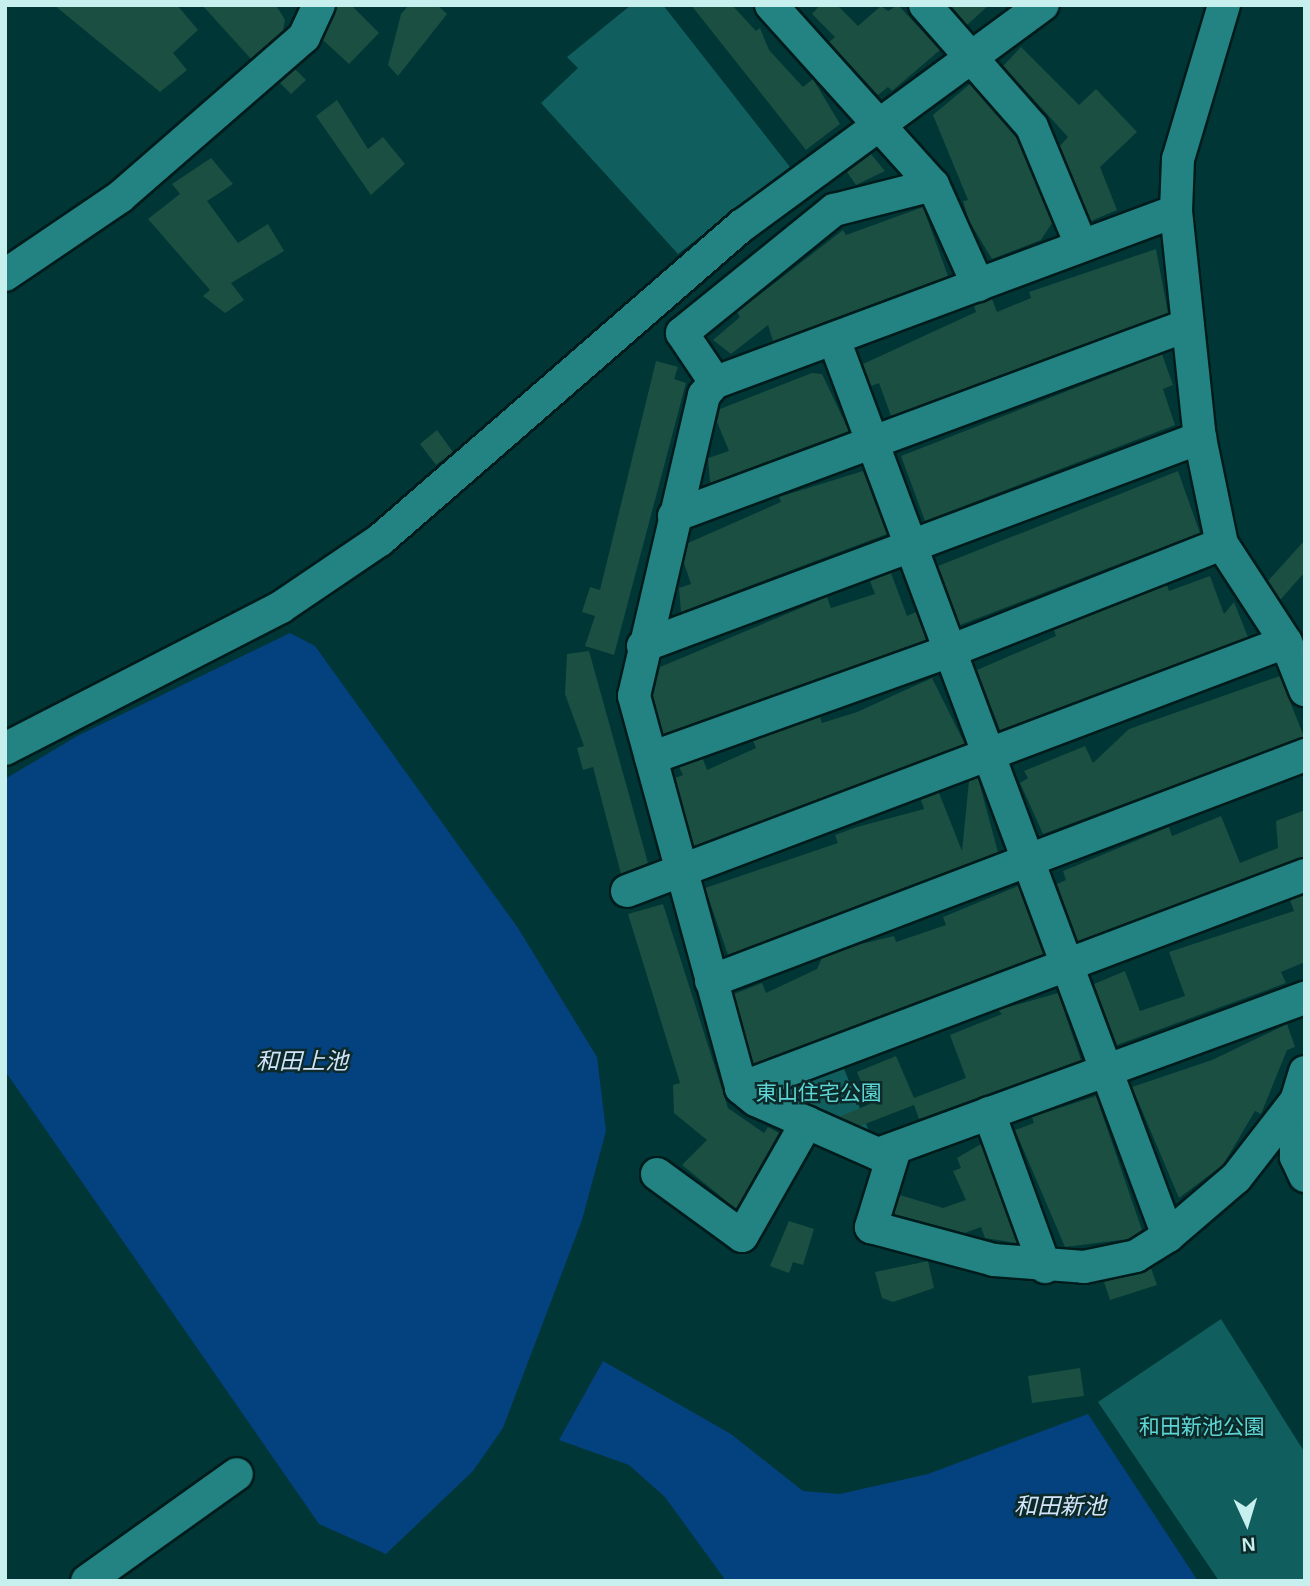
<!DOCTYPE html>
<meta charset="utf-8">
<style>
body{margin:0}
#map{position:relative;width:1310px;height:1586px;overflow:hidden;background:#013636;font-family:Arial,"Noto Sans JP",sans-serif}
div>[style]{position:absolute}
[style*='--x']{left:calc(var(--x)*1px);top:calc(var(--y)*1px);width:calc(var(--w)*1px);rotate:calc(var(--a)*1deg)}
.green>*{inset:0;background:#105e5e}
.water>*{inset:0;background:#04417f}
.building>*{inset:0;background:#1a4f42}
.roads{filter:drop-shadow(2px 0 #001b1b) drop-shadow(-2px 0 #001b1b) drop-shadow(0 2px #001b1b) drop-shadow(0 -2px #001b1b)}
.minor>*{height:32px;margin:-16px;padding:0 16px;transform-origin:16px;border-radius:16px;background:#238282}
span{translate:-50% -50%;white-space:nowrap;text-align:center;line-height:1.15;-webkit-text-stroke:5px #0d2a2a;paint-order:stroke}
.park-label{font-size:21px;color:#5dd6d5}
.water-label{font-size:23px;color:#d3e4fa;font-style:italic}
.frame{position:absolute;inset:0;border:7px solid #c6efee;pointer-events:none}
.north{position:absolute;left:1212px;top:1488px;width:70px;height:70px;-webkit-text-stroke:5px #0d2a2a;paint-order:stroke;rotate:176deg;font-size:19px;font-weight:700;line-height:28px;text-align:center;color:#c6efee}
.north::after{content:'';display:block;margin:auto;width:24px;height:32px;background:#c6efee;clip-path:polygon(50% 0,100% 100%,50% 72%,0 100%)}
</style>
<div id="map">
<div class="green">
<div style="clip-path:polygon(631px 5px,663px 5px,790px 167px,678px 254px,541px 103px,578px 68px,567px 57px)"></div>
<div style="clip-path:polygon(837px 1051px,878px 1154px,756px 1100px)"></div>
<div style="clip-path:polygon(1221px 1319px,1305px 1453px,1305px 1581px,1219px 1581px,1098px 1402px)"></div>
</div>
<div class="water">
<div style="clip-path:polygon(290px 633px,315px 646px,518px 928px,597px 1057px,606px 1131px,582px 1220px,503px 1428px,473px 1471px,386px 1554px,319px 1524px,5px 1071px,5px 779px,79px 735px)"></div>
<div style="clip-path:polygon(603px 1361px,731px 1434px,803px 1491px,840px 1494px,928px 1474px,1088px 1414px,1198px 1581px,726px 1581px,665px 1497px,629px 1465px,559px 1440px)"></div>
</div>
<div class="building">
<div style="clip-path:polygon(54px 5px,177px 5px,198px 30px,173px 53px,187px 70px,160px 92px)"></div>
<div style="clip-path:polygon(202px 5px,276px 5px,285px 20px,283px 31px,251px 59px)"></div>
<div style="clip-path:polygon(337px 5px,351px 5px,379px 33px,349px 64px,323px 40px)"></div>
<div style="clip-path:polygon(409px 5px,437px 5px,447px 14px,398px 76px,388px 65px,401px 14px)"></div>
<div style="clip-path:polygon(691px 5px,732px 5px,756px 31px,760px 28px,769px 50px,803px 87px,813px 79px,840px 124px,806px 150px)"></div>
<div style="clip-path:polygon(820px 5px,837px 5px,858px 26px,881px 6px,888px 11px,898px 5px,940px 50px,892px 91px,888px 87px,878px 95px,829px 42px,835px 37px,812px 14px)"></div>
<div style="clip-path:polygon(950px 5px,989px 5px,967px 25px)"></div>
<div style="clip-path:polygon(1021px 47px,1079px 105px,1096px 89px,1137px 132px,1100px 167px,1117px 210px,1091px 221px,1060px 146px,1068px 137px,1003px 66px)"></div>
<div style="clip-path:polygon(295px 69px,306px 80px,291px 94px,280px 83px)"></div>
<div style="clip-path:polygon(970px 84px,1016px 137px,1052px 223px,1041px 240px,992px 259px,969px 221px,963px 201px,968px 200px,933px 115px)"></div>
<div style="clip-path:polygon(337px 100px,368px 149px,383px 137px,405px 164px,371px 195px,316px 116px)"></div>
<div style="clip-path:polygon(871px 154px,885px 171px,856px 185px,847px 172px)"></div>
<div style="clip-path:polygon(211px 158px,233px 184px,207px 201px,238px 243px,268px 224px,284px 251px,231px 283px,244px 300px,225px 313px,203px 296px,210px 290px,148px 219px,180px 194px,172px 184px)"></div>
<div style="clip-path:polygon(923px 207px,948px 276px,773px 341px,768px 325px,731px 354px,713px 340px,740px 317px,737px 312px,843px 230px,846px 235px)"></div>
<div style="clip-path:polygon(1156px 249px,1168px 313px,891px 416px,879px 383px,871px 386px,863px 364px,976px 312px,974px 306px,992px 299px,997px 312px,1031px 298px,1029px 292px)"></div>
<div style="clip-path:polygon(1162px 354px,1173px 385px,1163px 389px,1175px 425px,925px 521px,901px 456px)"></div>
<div style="clip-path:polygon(656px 361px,678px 367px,674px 379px,686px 383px,614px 655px,585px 646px,595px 616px,582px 612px,590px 587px,600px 590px)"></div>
<div style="clip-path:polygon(812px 373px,822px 374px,849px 431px,710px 483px,708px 458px,729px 451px,717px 422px,720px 409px)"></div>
<div style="clip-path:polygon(437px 430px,453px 452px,436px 465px,420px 444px)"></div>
<div style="clip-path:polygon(863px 471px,887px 534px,681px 612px,679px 588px,691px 584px,684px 563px,688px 543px,781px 502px,779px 497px)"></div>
<div style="clip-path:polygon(1178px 471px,1200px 533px,960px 625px,938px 566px)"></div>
<div style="clip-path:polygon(1305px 540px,1305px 572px,1280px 600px,1268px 581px)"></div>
<div style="clip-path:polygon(891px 573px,907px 616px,916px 612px,926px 640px,663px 734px,653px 696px,660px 667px,827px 597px,831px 608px,875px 594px,870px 581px)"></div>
<div style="clip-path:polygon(1210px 576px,1224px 614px,1234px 602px,1248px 637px,1000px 730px,977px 670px,1056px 636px,1054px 630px,1167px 585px,1169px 591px)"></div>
<div style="clip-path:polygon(589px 651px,648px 863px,621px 874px,593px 767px,583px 770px,577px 748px,584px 746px,565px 694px,567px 654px)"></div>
<div style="clip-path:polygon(1280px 676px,1304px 737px,1043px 834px,1020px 783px,1028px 778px,1024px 771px,1085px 746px,1093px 763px,1129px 729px)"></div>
<div style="clip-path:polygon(932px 678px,965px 744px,694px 846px,675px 778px,683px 775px,679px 767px,703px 759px,707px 770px,756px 748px,753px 741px,820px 717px,822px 723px,857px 712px)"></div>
<div style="clip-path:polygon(978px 778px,998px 852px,728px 955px,705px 888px,838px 843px,835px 835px,857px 827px,924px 809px,921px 800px,939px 793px,962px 851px,969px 781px)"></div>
<div style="clip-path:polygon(1305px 810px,1305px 857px,1078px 941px,1057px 884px,1066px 880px,1063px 871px,1169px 827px,1172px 836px,1221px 816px,1240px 863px,1278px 848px,1276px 821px)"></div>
<div style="clip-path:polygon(1018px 886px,1043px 954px,753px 1064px,734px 994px,762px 983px,766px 993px,817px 969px,822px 958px,861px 944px,894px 936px,896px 942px,946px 925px,943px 917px)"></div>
<div style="clip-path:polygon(1305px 895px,1305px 962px,1281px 972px,1286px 983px,1117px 1045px,1094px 984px,1125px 971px,1140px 1011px,1185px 996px,1169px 952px,1294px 911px,1290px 900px)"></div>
<div style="clip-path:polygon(663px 904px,728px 1108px,764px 1133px,768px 1127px,779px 1133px,736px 1209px,682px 1165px,707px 1140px,674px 1113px,673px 1085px,680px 1083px,628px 914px)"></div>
<div style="clip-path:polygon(1058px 993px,1081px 1060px,919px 1119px,914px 1105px,860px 1126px,839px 1117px,870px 1104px,857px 1072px,896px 1056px,914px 1098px,966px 1078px,950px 1035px,1002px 1014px,998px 1010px)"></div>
<div style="clip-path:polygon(1287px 1024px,1295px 1047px,1287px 1050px,1261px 1114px,1255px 1111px,1223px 1165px,1179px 1198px,1132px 1087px,1212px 1060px)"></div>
<div style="clip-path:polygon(1096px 1096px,1142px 1230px,1129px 1239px,1065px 1247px,1015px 1130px,1034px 1123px,1032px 1117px)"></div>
<div style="clip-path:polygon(981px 1144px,1017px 1243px,985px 1238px,981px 1227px,965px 1233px,894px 1214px,900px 1195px,943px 1208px,966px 1200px,953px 1171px,961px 1168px,957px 1158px)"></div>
<div style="clip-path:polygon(789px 1221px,814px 1229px,803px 1265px,793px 1262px,789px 1273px,770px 1266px)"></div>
<div style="clip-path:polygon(928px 1261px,934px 1288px,893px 1302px,882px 1298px,875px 1272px)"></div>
<div style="clip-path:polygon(1151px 1268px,1157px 1285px,1110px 1300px,1104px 1282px)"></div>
<div style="clip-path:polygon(1080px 1368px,1084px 1396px,1032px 1403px,1028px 1376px)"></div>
</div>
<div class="roads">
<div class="minor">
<div style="--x:771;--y:5;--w:242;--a:48"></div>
<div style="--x:933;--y:185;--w:110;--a:65.8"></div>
<div style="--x:925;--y:5;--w:162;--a:48.7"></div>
<div style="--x:1032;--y:127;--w:128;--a:67.4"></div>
<div style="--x:1224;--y:5;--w:161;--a:106.6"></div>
<div style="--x:1178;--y:159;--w:52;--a:92.2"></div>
<div style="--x:1176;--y:211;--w:228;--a:84"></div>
<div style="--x:1200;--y:438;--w:108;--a:78.3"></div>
<div style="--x:1222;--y:544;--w:117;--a:56.9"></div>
<div style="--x:1286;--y:642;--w:52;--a:68.4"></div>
<div style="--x:1176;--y:211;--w:492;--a:159.6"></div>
<div style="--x:715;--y:382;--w:17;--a:130"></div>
<div style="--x:704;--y:395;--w:309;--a:103.1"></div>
<div style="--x:634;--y:696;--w:406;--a:74.7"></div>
<div style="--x:741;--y:1088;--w:19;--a:39"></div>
<div style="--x:756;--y:1100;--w:133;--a:23.9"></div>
<div style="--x:878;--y:1154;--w:455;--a:-20.1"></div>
<div style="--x:5;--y:275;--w:139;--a:-34.1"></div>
<div style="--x:120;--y:197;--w:244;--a:-41"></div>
<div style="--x:304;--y:37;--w:35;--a:-65"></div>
<div style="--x:835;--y:342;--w:954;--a:69.57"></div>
<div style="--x:715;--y:382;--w:59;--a:-124"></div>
<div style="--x:682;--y:333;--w:196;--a:-39"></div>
<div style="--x:834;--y:210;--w:102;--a:-14.2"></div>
<div style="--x:674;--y:516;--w:548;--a:-20.38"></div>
<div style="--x:643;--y:646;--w:595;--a:-20.48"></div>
<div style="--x:5;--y:749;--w:310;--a:-27.2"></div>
<div style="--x:281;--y:607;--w:120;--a:-34.1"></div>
<div style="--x:380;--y:540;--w:481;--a:-41"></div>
<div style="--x:743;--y:225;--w:372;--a:-36.3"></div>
<div style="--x:651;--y:758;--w:318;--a:-19.7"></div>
<div style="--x:950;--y:651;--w:292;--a:-21.5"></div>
<div style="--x:627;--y:891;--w:704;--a:-20.7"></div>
<div style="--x:711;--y:981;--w:636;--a:-20.83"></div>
<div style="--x:1305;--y:1072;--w:30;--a:107"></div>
<div style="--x:1296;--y:1101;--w:56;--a:90"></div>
<div style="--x:1296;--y:1157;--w:21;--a:65"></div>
<div style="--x:741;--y:1088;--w:603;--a:-20.69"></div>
<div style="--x:989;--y:1113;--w:164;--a:70"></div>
<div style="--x:895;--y:1149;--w:82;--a:107.1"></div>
<div style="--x:871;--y:1227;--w:127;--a:15"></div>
<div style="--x:994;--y:1260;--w:90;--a:4.4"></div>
<div style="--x:1084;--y:1267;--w:53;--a:-11.9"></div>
<div style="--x:1136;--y:1256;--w:38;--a:-32"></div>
<div style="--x:1168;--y:1236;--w:89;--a:-40.5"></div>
<div style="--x:1236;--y:1178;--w:98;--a:-52.1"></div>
<div style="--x:657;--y:1174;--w:105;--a:36.1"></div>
<div style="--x:742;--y:1236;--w:131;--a:-60.3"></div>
<div style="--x:87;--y:1581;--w:184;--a:-35.5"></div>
</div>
</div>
<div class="park-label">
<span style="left:819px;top:1093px">東山住宅公園</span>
<span style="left:1202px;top:1427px">和田新池公園</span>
</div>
<div class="water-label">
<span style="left:302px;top:1061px">和田上池</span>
<span style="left:1060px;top:1506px">和田新池</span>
</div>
<div class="frame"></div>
<div class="north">N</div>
</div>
